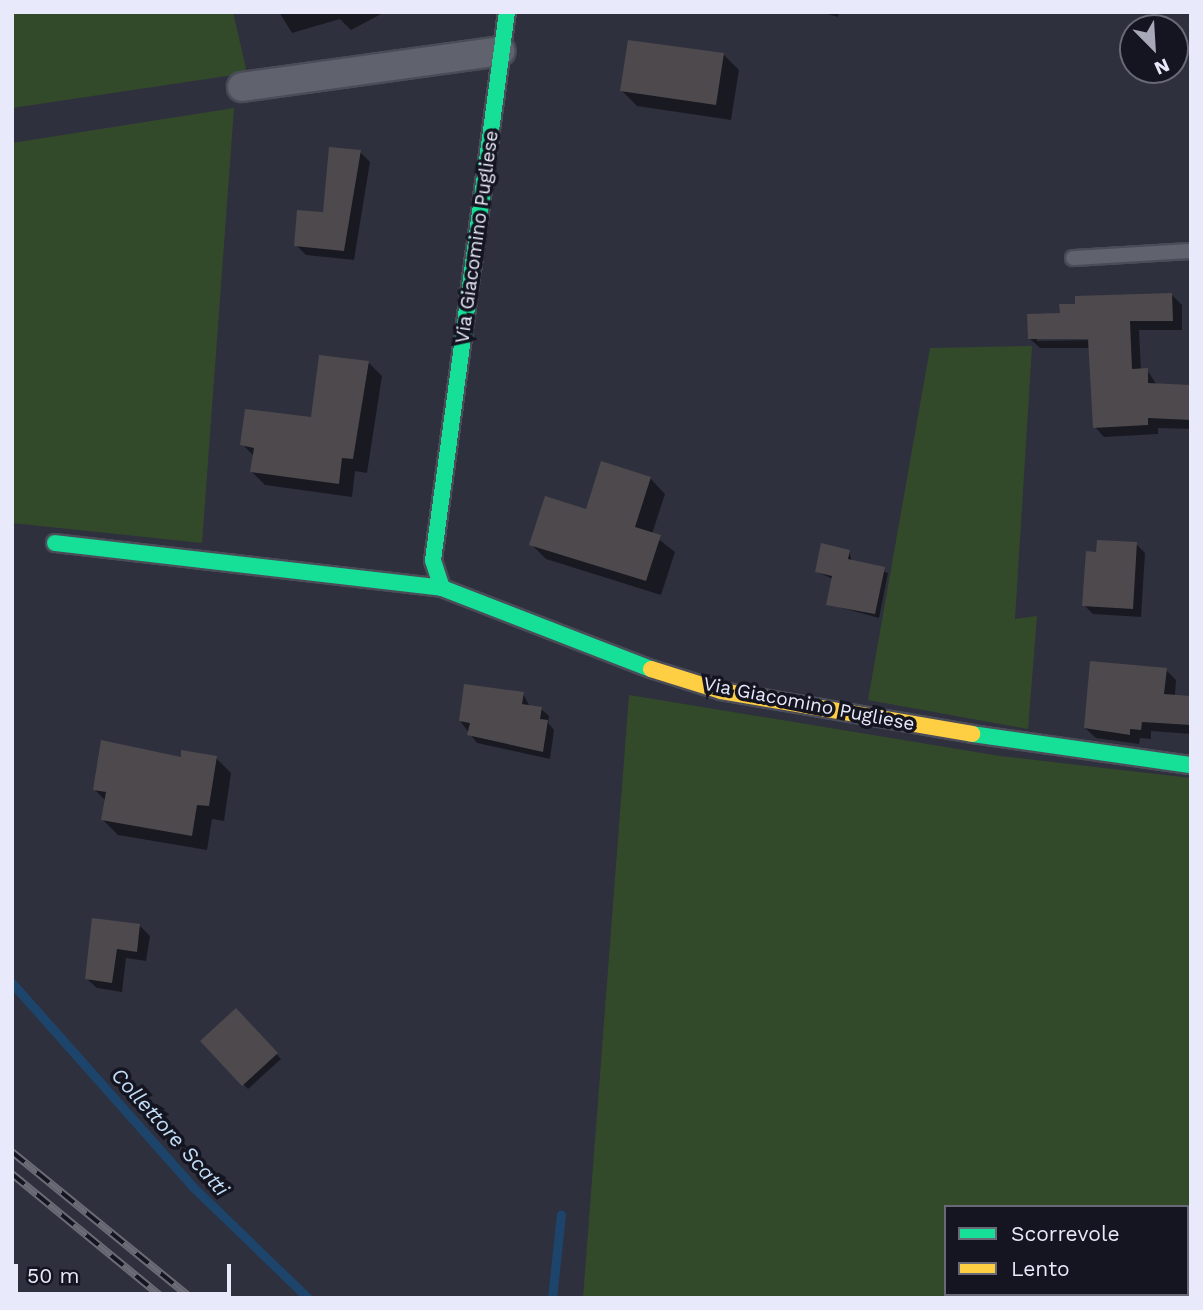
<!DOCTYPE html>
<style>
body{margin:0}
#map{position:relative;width:1203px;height:1310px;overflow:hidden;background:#2f303e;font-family:"Work Sans",sans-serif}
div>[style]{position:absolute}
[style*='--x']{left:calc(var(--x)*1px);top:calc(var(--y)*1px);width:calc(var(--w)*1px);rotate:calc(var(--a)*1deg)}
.green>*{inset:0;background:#334a2a}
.shadow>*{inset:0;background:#0007}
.stream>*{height:9px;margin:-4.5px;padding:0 4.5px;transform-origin:4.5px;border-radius:4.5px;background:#1d456c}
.building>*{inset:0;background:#4d494d}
.roads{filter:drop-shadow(2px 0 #4a4c58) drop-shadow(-2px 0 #4a4c58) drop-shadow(0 2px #4a4c58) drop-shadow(0 -2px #4a4c58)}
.lane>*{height:14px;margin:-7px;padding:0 7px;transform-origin:7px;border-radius:7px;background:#60626d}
.street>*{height:28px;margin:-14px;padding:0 14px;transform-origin:14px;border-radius:14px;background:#60626d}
.fast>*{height:16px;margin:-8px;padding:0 8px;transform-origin:8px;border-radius:8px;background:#16e098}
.slow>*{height:16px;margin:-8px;padding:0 8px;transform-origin:8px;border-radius:8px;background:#ffcf43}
.rail>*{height:8px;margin-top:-4px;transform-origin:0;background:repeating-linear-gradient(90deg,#141520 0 16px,#6a6b75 0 32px);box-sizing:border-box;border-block:2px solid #6a6b75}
span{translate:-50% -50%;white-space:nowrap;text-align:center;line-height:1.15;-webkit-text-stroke:7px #141520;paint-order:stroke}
.street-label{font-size:19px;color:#e8eafb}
.water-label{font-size:21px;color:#c2dcf6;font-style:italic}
.frame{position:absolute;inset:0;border:14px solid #e8eafb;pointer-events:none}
.legend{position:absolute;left:944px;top:1205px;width:245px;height:91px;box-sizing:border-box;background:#141520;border:2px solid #696a78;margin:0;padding:9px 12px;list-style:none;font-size:21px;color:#e8eafb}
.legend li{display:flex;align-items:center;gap:14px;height:35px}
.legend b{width:35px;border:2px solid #696a78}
.north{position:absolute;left:1119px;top:14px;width:70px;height:70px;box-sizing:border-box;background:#141520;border:2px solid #696a78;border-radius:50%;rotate:156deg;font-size:19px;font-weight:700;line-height:28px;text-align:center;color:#e8eafb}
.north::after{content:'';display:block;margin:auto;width:24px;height:32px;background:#a7a9b9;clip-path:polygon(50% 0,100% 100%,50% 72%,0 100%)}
.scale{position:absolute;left:14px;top:1264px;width:217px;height:32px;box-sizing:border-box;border:4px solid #e8eafb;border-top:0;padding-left:9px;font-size:21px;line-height:24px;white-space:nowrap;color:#e8eafb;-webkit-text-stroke:5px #141520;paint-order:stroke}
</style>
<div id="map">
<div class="green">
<div style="clip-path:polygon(12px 12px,233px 12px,247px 73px,12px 108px)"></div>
<div style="clip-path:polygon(234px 108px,202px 543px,12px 523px,12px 143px)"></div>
<div style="clip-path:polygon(1032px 346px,1015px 619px,1037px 616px,1028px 729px,868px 700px,930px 348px)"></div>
<div style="clip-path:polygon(629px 695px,1000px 756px,1191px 778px,1191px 1213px,1187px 1207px,946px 1207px,946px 1294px,1012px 1294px,1011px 1298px,583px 1298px)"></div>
</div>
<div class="shadow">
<div style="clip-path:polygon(279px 12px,385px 12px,351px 30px,340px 19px,292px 33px)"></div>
<div style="clip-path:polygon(821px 12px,839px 12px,838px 17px)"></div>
<div style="clip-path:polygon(724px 55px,739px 70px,731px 120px,637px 106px,622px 91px)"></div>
<div style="clip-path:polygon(360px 152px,370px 162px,354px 260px,306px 255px,296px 245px,324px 214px)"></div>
<div style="clip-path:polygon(evenodd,1172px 295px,1182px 305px,1182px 330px,1139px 330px,1141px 370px,1147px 370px,1157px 385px,1191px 386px,1191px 429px,1158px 428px,1158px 434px,1104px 437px,1095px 427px,1090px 348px,1040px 348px,1030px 339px,1061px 315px,1172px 295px,1037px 337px,1097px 337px,1097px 340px,1037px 341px,1037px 337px)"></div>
<div style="clip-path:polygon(368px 362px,382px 376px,367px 473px,355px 471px,352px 497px,265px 485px,251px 471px,254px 456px,242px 444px,312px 419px)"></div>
<div style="clip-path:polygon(650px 478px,665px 494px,652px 534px,675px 552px,661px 595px,546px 559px,531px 544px)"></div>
<div style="clip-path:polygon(1136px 544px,1145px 553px,1141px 617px,1093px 614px,1084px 605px,1097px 554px)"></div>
<div style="clip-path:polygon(849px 551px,852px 562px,888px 573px,879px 618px,828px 604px,833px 579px,817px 572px)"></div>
<div style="clip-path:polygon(1166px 670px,1176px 680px,1175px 696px,1191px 697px,1191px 734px,1151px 731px,1151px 739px,1140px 738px,1139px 744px,1096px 738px,1085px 728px)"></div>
<div style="clip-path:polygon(523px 694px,530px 707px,541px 709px,549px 716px,548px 723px,554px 730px,550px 759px,477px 743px,460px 721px)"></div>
<div style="clip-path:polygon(216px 758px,231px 773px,224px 821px,212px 819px,207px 850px,118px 835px,103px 820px,106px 801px,94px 789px,182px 759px)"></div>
<div style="clip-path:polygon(140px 926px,150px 936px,146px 961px,126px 958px,122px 992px,97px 988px,86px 978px)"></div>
<div style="clip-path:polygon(236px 1011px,281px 1059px,248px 1089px,202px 1041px)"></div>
</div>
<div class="stream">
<div style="--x:12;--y:983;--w:273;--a:48.4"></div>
<div style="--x:193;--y:1187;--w:160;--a:44"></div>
<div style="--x:552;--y:1298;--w:84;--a:-83.9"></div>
</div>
<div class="building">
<div style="clip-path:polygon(628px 40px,724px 53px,716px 105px,620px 91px)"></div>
<div style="clip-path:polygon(329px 147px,361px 150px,344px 251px,294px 246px,297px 210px,323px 212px)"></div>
<div style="clip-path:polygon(1172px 293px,1173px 321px,1130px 321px,1132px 369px,1148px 368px,1148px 383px,1191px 385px,1191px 420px,1148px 418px,1148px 425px,1093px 428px,1088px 339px,1028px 339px,1027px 314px,1060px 313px,1059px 304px,1075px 304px,1075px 296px)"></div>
<div style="clip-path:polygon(319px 355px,369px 361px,353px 459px,342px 458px,339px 484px,250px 472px,254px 448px,240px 445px,245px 409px,311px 417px)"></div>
<div style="clip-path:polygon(601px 461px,651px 477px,635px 527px,661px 535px,646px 581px,529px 545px,545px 496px,586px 509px)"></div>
<div style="clip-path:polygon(1097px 540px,1137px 542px,1133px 609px,1082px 606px,1086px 551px,1096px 552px)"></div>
<div style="clip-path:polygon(821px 543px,850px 550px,848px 559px,885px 567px,875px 614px,826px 605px,832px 576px,815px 572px)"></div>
<div style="clip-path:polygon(1090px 661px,1167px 668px,1164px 694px,1191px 696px,1191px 725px,1142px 722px,1141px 730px,1130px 729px,1130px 735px,1084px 728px)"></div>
<div style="clip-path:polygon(464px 684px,524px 692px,522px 704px,542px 707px,540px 719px,548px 720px,543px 752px,467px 735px,470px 723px,459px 721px)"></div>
<div style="clip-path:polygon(101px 740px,181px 757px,181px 750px,217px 756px,209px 806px,197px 805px,192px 836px,101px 820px,106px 792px,93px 790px)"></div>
<div style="clip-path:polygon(92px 918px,140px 924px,137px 952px,117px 949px,112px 983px,85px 979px)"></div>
<div style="clip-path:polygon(236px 1008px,278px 1053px,242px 1086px,200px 1041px)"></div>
</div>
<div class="roads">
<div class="lane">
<div style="--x:1073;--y:258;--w:118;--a:-3.4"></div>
</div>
<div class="street">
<div style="--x:242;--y:87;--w:261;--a:-7.9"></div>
</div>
<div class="fast">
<div style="--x:55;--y:543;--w:390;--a:6.6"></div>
<div style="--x:442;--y:588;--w:224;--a:21.2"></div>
<div style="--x:442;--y:588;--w:29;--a:-108"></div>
<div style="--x:433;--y:560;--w:553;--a:-82.31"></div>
<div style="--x:972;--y:734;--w:221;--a:8.1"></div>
</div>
<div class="slow">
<div style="--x:651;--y:669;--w:73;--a:17.4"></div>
<div style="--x:721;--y:691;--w:255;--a:9.7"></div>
</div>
</div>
<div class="rail">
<div style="--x:12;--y:1152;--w:231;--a:39.2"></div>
<div style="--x:12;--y:1174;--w:195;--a:39.4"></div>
</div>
<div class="street-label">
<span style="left:477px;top:237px;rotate:-82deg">Via Giacomino Pugliese</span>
<span style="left:809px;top:704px;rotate:11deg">Via Giacomino Pugliese</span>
</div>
<div class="water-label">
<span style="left:170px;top:1132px;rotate:48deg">Collettore Scatti</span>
</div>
<div class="frame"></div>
<ul class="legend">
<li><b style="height:9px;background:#16e098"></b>Scorrevole</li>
<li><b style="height:9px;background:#ffcf43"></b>Lento</li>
</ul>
<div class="north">N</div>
<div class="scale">50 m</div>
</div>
